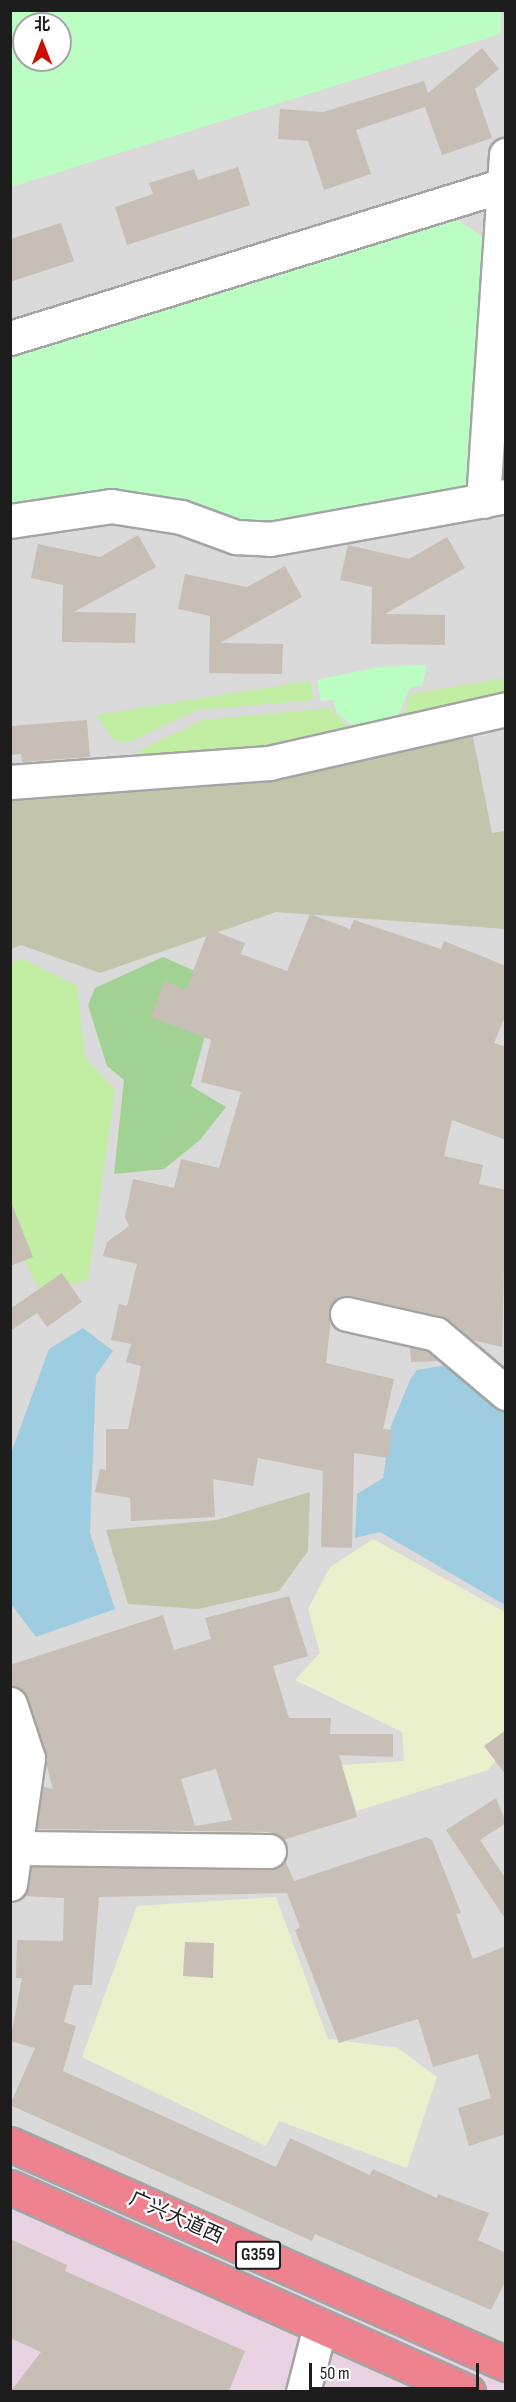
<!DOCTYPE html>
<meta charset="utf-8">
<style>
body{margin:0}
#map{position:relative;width:516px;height:2402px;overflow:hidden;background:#efece2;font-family:"Sofia Sans Condensed","Noto Sans SC",sans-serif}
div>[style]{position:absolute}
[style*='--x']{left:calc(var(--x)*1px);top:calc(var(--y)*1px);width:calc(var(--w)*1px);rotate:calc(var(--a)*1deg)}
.residential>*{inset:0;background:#dbdada}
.industrial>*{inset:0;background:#e9d3e3}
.construction>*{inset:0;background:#c3c4ac}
.farmland>*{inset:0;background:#eaf0cb}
.grass>*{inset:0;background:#c2eea3}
.forest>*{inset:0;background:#a1d293}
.park>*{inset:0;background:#bafec4}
.water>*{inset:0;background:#9ecde1}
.building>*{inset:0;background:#c7beb5}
.roads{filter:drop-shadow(2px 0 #a4a4a4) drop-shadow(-2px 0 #a4a4a4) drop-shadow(0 2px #a4a4a4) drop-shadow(0 -2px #a4a4a4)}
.minor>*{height:33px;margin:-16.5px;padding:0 16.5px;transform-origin:16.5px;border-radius:16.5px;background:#fff}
.highway>*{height:33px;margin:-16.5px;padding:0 16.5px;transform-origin:16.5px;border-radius:16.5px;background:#ee828e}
span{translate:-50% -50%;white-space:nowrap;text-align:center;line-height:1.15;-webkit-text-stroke:4.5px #fff;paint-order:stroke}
.shield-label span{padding:2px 4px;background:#fff;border:2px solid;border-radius:4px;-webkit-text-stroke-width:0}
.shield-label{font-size:18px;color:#1d1d1d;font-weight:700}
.street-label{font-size:20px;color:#1d1d1d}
.frame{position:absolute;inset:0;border:12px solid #1d1d1d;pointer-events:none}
.north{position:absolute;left:12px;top:12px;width:60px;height:60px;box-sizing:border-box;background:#fff;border:2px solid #a5a5a5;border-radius:50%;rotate:0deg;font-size:16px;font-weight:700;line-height:24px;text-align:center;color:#1d1d1d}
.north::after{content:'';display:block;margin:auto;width:21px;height:27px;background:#ca0f00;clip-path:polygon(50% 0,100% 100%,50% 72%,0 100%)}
.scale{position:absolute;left:309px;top:2363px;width:170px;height:27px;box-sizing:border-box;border:3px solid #1d1d1d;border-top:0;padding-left:8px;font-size:18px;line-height:21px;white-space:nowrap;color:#1d1d1d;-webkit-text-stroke:4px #fff;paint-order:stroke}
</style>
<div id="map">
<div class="residential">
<div style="clip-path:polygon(evenodd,11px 11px,505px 11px,505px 2365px,11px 2144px,11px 11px,24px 24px,60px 24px,60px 60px,24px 60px,24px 24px)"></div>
</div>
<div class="industrial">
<div style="clip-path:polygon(11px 2144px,505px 2364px,505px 2391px,11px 2392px)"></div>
</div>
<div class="construction">
<div style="clip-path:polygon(469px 717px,492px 833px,505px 831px,505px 929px,276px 912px,100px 973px,21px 945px,11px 949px,11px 782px)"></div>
<div style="clip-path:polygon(310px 1492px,308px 1551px,279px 1591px,198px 1609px,128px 1604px,106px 1530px,217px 1520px)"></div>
</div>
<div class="farmland">
<div style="clip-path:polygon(373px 1539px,505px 1612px,505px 1749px,488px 1770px,357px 1811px,341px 1765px,404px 1761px,402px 1732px,295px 1680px,320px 1653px,308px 1609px,330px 1567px)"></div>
<div style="clip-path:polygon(276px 1897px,328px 2039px,398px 2048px,437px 2077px,407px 2168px,279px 2121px,266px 2146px,82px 2057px,137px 1906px)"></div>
</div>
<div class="grass">
<div style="clip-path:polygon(505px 678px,505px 695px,399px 725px,411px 694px)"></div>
<div style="clip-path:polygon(310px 681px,314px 700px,197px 710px,127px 743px,115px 741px,96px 715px)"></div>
<div style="clip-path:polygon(330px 708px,353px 732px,249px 757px,139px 759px,138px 751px,203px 720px)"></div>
<div style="clip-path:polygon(21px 958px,77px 986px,85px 1057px,115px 1090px,88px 1280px,40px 1291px,11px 1231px,10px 965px)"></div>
</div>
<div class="forest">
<div style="clip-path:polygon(163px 957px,220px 982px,191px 1086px,226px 1107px,200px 1140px,164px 1169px,114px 1174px,124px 1080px,107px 1066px,88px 1005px,95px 988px)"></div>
</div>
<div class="park">
<div style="clip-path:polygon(evenodd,11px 10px,501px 10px,501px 11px,500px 34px,11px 187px,11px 10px,24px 24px,60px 24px,60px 60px,24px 60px,24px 24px)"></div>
<div style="clip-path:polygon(451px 215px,492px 244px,475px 493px,274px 529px,11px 513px,11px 349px)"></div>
<div style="clip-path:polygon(426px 665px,423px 685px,410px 688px,393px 725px,360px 731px,337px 713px,333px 699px,321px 701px,317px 680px,378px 667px)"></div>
</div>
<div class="water">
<div style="clip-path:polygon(83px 1328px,113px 1351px,96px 1375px,90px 1533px,115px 1609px,36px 1637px,11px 1604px,11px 1453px,49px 1349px)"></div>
<div style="clip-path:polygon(446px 1365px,505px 1412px,505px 1605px,380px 1532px,355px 1538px,357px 1494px,383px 1478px,391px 1426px,410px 1380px,417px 1370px)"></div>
</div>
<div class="building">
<div style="clip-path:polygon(482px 48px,499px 69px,475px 89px,492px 138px,442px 155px,425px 107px,356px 130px,371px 174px,324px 190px,308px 141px,278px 139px,280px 109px,323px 112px,424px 81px,428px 93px)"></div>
<div style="clip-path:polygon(238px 167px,250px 205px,127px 245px,115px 207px,153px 194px,149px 183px,194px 169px,198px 180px)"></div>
<div style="clip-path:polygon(61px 223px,74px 261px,10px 282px,10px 239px)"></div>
<div style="clip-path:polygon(138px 535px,156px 567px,74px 612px,136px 613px,135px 643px,62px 642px,63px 585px,31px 578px,38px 544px,100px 557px)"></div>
<div style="clip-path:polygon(447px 537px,465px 568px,385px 614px,445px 615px,445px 645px,371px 644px,372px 587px,340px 580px,348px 545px,409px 559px)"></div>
<div style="clip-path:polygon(285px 566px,302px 597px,220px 643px,283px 644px,282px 674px,209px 673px,210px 616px,178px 609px,185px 574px,247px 587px)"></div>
<div style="clip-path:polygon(87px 720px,90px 757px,22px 762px,21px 754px,10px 755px,10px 726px)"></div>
<div style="clip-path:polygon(310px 914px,350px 929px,354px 920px,441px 949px,444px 941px,506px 966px,506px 1014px,494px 1043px,506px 1047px,506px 1140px,452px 1120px,444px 1156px,483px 1165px,479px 1184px,506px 1190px,502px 1347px,472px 1340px,440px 1316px,351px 1296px,333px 1302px,326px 1363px,394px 1379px,383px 1429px,392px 1430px,388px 1458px,354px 1453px,352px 1548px,321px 1547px,323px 1471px,258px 1458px,253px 1486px,213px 1479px,215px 1517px,131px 1521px,130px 1498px,95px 1492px,100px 1469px,106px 1470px,106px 1429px,128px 1429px,141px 1366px,126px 1362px,131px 1344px,111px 1340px,119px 1304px,127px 1306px,137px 1264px,103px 1256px,107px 1242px,129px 1226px,125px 1217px,133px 1179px,174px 1188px,181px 1159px,219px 1168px,241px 1092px,201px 1082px,211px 1040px,151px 1017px,165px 981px,186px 990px,209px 929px,245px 943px,241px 954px,287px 971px)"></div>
<div style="clip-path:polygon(11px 1202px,33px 1257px,10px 1266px,10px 1203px)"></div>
<div style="clip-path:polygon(62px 1273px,82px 1302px,47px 1327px,37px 1313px,10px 1331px,10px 1309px)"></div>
<div style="clip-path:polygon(410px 1347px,427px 1351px,439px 1361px,411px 1362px)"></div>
<div style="clip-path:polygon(evenodd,289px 1596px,308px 1656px,273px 1666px,289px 1718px,331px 1718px,330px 1734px,393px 1734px,393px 1757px,339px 1755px,357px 1817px,283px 1840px,269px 1832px,37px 1829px,43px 1787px,53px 1789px,28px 1698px,10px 1686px,10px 1665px,163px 1615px,174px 1650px,211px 1639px,205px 1618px,289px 1596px,216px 1769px,232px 1820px,195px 1826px,181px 1779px,216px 1769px)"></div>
<div style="clip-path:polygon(506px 1730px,506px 1775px,484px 1746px)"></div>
<div style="clip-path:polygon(496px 1798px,506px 1823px,480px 1840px,506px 1879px,506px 1920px,446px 1830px)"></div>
<div style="clip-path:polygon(426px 1837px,432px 1840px,461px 1913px,456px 1914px,473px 1959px,506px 1946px,506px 2134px,469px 2146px,458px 2108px,491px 2098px,478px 2054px,433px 2067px,418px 2019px,339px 2043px,295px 1930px,300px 1927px,287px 1893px,99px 1897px,92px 1985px,74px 1985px,64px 2022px,76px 2026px,63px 2071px,276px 2167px,290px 2138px,370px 2175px,373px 2169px,437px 2198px,438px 2194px,489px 2213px,478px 2240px,506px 2253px,506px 2280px,491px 2310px,315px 2234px,312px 2241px,10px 2105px,35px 2048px,10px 2041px,22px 1978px,16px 1978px,17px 1940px,63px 1941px,64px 1898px,24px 1896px,31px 1867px,269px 1870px,285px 1860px,294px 1881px)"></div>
<div style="clip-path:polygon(185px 1942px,214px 1943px,213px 1978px,183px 1976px)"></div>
<div style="clip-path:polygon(10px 2239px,67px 2265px,65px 2271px,245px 2351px,229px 2391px,11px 2391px,41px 2352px,10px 2338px)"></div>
</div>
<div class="roads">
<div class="minor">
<div style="--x:10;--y:338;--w:517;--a:-17.21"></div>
<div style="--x:483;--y:501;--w:347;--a:-86.2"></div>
<div style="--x:10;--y:521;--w:102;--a:-8.4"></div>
<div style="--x:111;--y:506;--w:71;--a:8.9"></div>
<div style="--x:181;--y:517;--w:59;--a:20"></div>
<div style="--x:236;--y:537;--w:34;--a:3"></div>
<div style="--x:270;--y:539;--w:240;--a:-10.3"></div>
<div style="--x:10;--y:782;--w:260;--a:-4.2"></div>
<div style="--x:269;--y:763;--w:243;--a:-12.8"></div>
<div style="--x:347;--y:1314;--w:91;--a:12.7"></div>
<div style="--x:436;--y:1334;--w:92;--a:40.1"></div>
<div style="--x:10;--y:1704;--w:57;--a:71.6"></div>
<div style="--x:28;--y:1758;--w:127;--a:98.1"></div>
<div style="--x:17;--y:1848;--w:252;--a:0.7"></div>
<div style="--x:303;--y:2392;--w:68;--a:-75.6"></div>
</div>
<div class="highway">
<div style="--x:10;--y:2144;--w:543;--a:23.92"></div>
<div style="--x:10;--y:2187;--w:502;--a:24.11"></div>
</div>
</div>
<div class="shield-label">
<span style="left:258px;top:2255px">G359</span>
</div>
<div class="street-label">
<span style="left:176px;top:2218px;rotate:24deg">广兴大道西</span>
</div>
<div class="frame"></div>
<div class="north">北</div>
<div class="scale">50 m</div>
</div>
